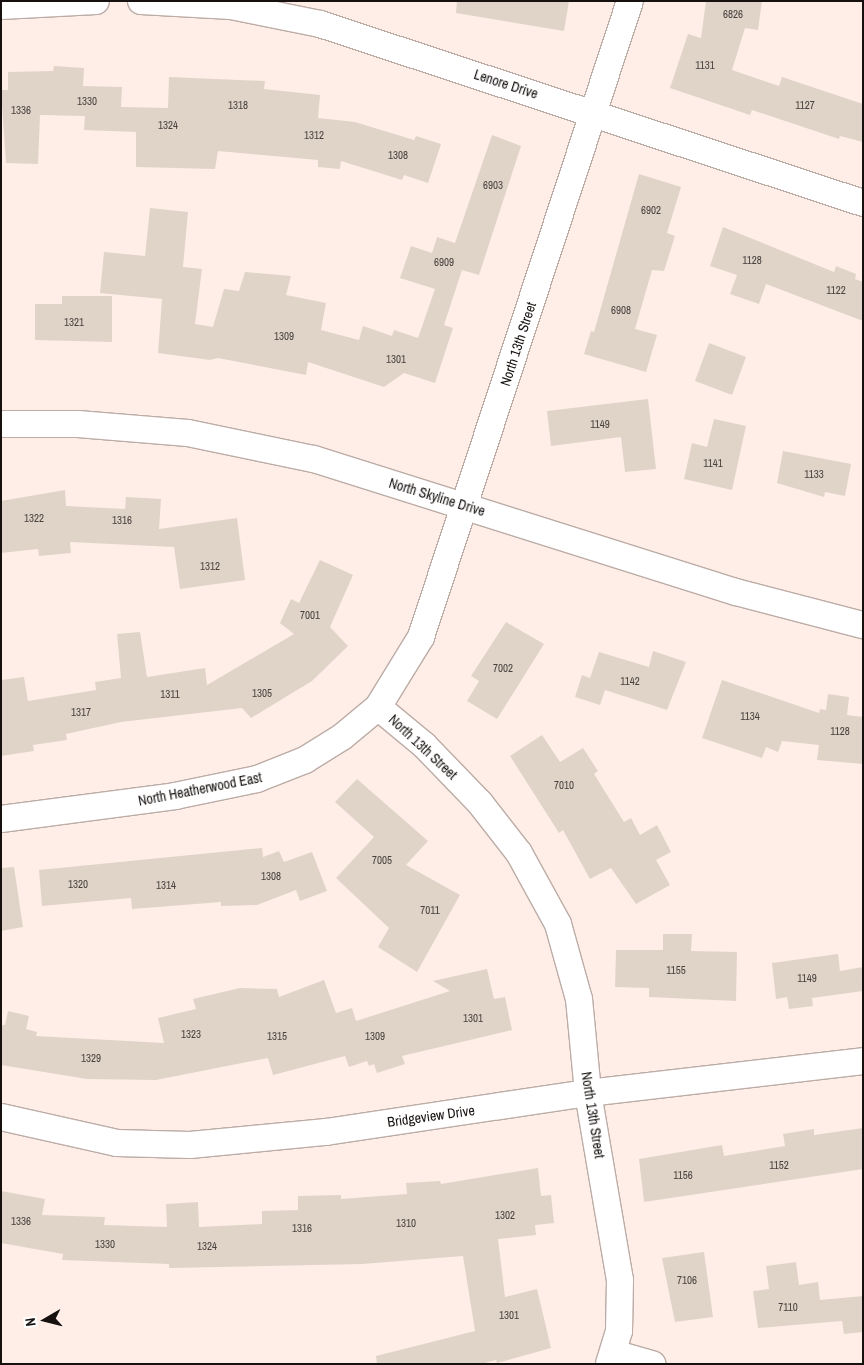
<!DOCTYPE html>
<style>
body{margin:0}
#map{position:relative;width:864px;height:1365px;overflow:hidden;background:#feeee7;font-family:"Archivo Narrow",sans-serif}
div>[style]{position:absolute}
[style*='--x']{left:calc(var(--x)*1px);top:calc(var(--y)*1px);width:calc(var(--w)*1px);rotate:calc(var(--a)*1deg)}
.building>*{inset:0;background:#e0d4c9}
.roads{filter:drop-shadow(1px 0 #bcaca6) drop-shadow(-1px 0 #bcaca6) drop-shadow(0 1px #bcaca6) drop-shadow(0 -1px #bcaca6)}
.minor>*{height:26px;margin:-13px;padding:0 13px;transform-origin:13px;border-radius:13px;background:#fff}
span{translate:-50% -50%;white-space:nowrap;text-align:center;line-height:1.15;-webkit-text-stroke:4.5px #fff;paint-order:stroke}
.number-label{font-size:11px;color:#48423e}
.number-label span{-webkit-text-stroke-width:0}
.street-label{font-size:14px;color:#16110f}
.frame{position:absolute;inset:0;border:2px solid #16110f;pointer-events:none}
.north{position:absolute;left:20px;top:1295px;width:50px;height:50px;-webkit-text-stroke:4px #fff;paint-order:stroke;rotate:262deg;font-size:14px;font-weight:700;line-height:20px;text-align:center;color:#16110f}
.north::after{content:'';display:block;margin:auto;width:18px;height:22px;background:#16110f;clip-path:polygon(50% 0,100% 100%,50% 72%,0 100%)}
</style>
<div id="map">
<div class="building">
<div style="clip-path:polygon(457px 1px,569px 1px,564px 31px,456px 13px)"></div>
<div style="clip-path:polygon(706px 1px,762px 1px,758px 30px,745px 28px,732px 70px,779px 86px,782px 77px,863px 104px,863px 142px,840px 136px,839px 139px,752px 110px,750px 115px,670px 88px,688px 34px,701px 38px)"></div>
<div style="clip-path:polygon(54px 66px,84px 68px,83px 86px,122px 87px,121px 107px,168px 108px,169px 77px,265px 81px,264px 89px,320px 95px,318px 118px,355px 122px,414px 140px,416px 136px,441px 144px,428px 183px,404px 175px,402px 180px,341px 161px,340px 169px,318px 167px,318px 160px,218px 151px,215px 169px,136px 167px,136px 132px,84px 130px,85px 116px,40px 115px,38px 164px,6px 163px,1px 90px,8px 90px,8px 72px,53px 71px)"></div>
<div style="clip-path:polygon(492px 135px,521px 146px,479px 275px,462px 270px,444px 325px,453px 328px,435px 383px,404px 373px,384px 387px,308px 362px,306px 375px,218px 358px,210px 360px,158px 353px,162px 299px,100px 293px,104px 252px,145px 256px,150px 208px,188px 212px,183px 267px,202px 269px,195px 324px,213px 327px,224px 289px,239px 291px,245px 272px,291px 276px,286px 295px,326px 303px,321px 330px,359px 340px,363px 326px,392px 336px,394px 330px,418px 338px,435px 289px,400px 278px,411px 246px,432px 253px,437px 237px,455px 243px)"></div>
<div style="clip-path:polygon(639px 174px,681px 187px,667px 233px,675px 236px,664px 271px,652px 270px,635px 329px,657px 335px,646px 372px,584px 354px,591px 331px,594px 332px)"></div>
<div style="clip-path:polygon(723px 227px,834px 272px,836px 266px,856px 274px,855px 279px,863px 282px,863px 321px,766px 284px,759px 304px,730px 294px,737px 275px,710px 266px)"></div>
<div style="clip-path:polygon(62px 296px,112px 296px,112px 342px,35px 340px,35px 304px,62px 304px)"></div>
<div style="clip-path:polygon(709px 343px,746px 357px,732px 395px,695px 381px)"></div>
<div style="clip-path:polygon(648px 399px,656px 469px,625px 472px,621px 437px,551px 446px,547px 411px)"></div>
<div style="clip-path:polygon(714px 419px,746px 426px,732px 490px,684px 479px,692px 443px,707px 447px)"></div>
<div style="clip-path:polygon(783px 451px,851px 464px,845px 496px,825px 492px,824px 497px,777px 483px)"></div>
<div style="clip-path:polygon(65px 490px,66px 506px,125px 509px,126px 497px,161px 499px,159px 529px,237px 518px,245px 580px,180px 589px,174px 547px,70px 542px,71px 553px,39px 556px,38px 549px,1px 553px,1px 501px)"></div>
<div style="clip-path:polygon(320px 560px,353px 575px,330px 627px,348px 646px,312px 681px,251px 718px,242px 708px,121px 722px,66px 734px,67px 740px,33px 745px,34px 751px,1px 756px,1px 680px,24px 677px,28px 701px,96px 690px,95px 682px,121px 678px,117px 634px,140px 632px,147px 677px,205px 668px,207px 685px,294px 634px,280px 623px,291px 599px,299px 603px)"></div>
<div style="clip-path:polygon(506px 622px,544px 644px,497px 719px,467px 701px,479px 681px,471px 676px)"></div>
<div style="clip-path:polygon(653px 651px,686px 662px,667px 710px,605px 690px,600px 705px,575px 697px,582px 675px,590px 678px,599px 652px,649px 667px)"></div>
<div style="clip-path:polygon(722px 680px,819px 713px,820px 709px,826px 710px,828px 694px,849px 697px,847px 715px,863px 717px,863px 764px,817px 760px,819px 745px,782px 741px,778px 752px,766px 747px,762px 758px,702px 738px)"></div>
<div style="clip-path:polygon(542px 735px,560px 762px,583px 748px,598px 771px,594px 774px,624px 822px,631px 818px,640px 835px,657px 825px,671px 852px,656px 860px,670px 885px,636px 904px,611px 868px,590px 879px,563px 830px,559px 833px,510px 756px)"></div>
<div style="clip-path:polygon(357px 779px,428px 841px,406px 865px,460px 895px,417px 972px,378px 947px,389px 928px,336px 878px,374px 837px,335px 802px)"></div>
<div style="clip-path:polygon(262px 848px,263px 857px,279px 851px,284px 862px,312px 852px,327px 891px,300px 901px,296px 890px,257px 905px,221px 906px,221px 902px,132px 909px,131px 898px,42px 906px,39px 870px)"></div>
<div style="clip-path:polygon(14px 867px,23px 927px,1px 931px,1px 868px)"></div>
<div style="clip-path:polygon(663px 934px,692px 934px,691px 951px,737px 952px,736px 1001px,649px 997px,649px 988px,615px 987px,616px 950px,663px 950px)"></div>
<div style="clip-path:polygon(838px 954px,840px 971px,863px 967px,863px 991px,812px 998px,813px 1006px,789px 1009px,787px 997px,776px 999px,772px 963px)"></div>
<div style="clip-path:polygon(487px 969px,494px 999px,505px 997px,512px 1030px,402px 1056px,405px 1064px,377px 1073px,374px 1064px,369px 1066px,367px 1061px,349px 1067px,345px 1056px,273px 1075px,268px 1058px,156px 1080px,87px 1079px,1px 1065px,1px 1025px,5px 1025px,8px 1011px,29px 1016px,26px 1029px,37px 1032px,36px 1036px,164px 1043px,158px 1018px,196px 1009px,193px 999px,240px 988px,277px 989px,279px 997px,324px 980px,336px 1013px,352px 1008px,356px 1021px,450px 991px,433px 981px)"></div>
<div style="clip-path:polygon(863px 1128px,863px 1169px,644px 1202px,639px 1159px,722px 1145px,724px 1156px,785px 1146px,783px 1134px,814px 1129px,814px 1135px)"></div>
<div style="clip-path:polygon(538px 1168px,541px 1196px,551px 1195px,554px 1223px,535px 1225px,536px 1235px,498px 1239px,505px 1297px,537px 1289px,551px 1348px,497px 1363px,496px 1360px,481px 1364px,377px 1364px,376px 1356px,475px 1331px,463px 1256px,362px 1264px,169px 1268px,169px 1264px,62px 1260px,63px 1254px,1px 1243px,1px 1191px,45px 1199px,42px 1215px,105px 1217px,104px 1225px,167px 1227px,166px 1204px,198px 1202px,199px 1227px,262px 1224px,262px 1211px,298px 1210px,298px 1196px,341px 1195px,341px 1199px,407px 1194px,406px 1183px,440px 1181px,441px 1184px)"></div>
<div style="clip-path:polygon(704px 1252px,713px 1317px,675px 1322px,662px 1258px)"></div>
<div style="clip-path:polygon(796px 1262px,799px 1285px,818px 1282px,820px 1300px,863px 1296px,863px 1332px,844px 1334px,842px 1321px,758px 1328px,753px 1291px,769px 1289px,766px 1266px)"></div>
</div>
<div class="roads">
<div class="minor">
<div style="--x:141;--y:1;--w:90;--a:3.2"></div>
<div style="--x:231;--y:6;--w:91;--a:11.4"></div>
<div style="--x:320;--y:24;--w:572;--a:18.24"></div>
<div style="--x:1;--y:6;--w:95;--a:-3"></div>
<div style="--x:1;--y:424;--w:77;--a:0"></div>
<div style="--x:78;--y:424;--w:110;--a:4.7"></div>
<div style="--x:188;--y:433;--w:129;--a:11.7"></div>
<div style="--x:314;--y:459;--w:442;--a:17.5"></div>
<div style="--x:736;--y:592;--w:131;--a:14.6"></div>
<div style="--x:378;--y:707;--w:60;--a:39.6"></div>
<div style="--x:424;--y:745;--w:81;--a:46"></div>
<div style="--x:480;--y:803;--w:63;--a:52"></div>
<div style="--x:519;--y:853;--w:81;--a:61.2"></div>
<div style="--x:558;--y:924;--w:78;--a:74.4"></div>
<div style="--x:579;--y:999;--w:94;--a:84.5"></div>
<div style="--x:588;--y:1093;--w:190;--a:80.3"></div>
<div style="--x:620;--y:1280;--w:51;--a:91.1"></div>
<div style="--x:619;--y:1331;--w:34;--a:107"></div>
<div style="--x:1;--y:819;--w:176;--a:-7.5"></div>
<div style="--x:175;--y:796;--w:84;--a:-11.7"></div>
<div style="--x:257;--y:779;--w:52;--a:-21.6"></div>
<div style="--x:305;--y:760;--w:44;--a:-31.9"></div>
<div style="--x:342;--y:737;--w:47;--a:-39.8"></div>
<div style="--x:378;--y:707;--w:82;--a:-58.4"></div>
<div style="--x:421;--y:637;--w:669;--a:-71.81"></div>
<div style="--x:1;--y:1117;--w:119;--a:12.6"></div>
<div style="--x:117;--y:1143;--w:73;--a:1.6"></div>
<div style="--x:190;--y:1145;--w:137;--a:-5.5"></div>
<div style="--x:326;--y:1132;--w:265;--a:-8.5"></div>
<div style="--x:588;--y:1093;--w:277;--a:-6.6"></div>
<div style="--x:613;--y:1353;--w:41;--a:15.8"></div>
</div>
</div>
<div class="number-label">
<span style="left:733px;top:14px">6826</span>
<span style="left:705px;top:65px">1131</span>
<span style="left:87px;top:101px">1330</span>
<span style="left:238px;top:105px">1318</span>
<span style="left:805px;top:105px">1127</span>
<span style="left:21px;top:110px">1336</span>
<span style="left:168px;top:125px">1324</span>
<span style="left:314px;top:135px">1312</span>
<span style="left:398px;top:155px">1308</span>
<span style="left:493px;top:185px">6903</span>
<span style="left:651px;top:210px">6902</span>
<span style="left:752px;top:260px">1128</span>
<span style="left:444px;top:262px">6909</span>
<span style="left:836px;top:290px">1122</span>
<span style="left:621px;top:310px">6908</span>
<span style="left:74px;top:322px">1321</span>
<span style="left:284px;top:336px">1309</span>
<span style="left:396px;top:359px">1301</span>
<span style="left:600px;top:424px">1149</span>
<span style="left:713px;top:463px">1141</span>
<span style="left:814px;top:474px">1133</span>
<span style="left:34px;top:518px">1322</span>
<span style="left:122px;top:520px">1316</span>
<span style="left:210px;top:566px">1312</span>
<span style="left:310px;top:615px">7001</span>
<span style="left:503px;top:668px">7002</span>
<span style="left:630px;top:681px">1142</span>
<span style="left:262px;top:693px">1305</span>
<span style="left:170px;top:694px">1311</span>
<span style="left:81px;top:712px">1317</span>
<span style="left:750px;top:716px">1134</span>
<span style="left:840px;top:731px">1128</span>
<span style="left:564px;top:785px">7010</span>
<span style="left:382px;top:860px">7005</span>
<span style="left:271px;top:876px">1308</span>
<span style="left:78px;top:884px">1320</span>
<span style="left:166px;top:885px">1314</span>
<span style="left:430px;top:910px">7011</span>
<span style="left:676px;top:970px">1155</span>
<span style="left:807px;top:978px">1149</span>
<span style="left:473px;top:1018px">1301</span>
<span style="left:191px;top:1034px">1323</span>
<span style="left:277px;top:1036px">1315</span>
<span style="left:375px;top:1036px">1309</span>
<span style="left:91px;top:1058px">1329</span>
<span style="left:779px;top:1165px">1152</span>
<span style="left:683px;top:1175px">1156</span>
<span style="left:505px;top:1215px">1302</span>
<span style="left:21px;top:1221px">1336</span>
<span style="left:406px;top:1223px">1310</span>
<span style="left:302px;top:1228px">1316</span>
<span style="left:105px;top:1244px">1330</span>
<span style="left:207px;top:1246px">1324</span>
<span style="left:687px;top:1280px">7106</span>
<span style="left:788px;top:1307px">7110</span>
<span style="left:509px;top:1315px">1301</span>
</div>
<div class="street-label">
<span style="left:506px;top:84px;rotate:18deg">Lenore Drive</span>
<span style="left:518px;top:344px;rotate:-72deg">North 13th Street</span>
<span style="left:437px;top:497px;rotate:17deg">North Skyline Drive</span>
<span style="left:423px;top:747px;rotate:43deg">North 13th Street</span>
<span style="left:200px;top:789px;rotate:-11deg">North Heatherwood East</span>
<span style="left:593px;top:1115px;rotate:81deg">North 13th Street</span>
<span style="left:431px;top:1116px;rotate:-8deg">Bridgeview Drive</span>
</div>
<div class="frame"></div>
<div class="north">N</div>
</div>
